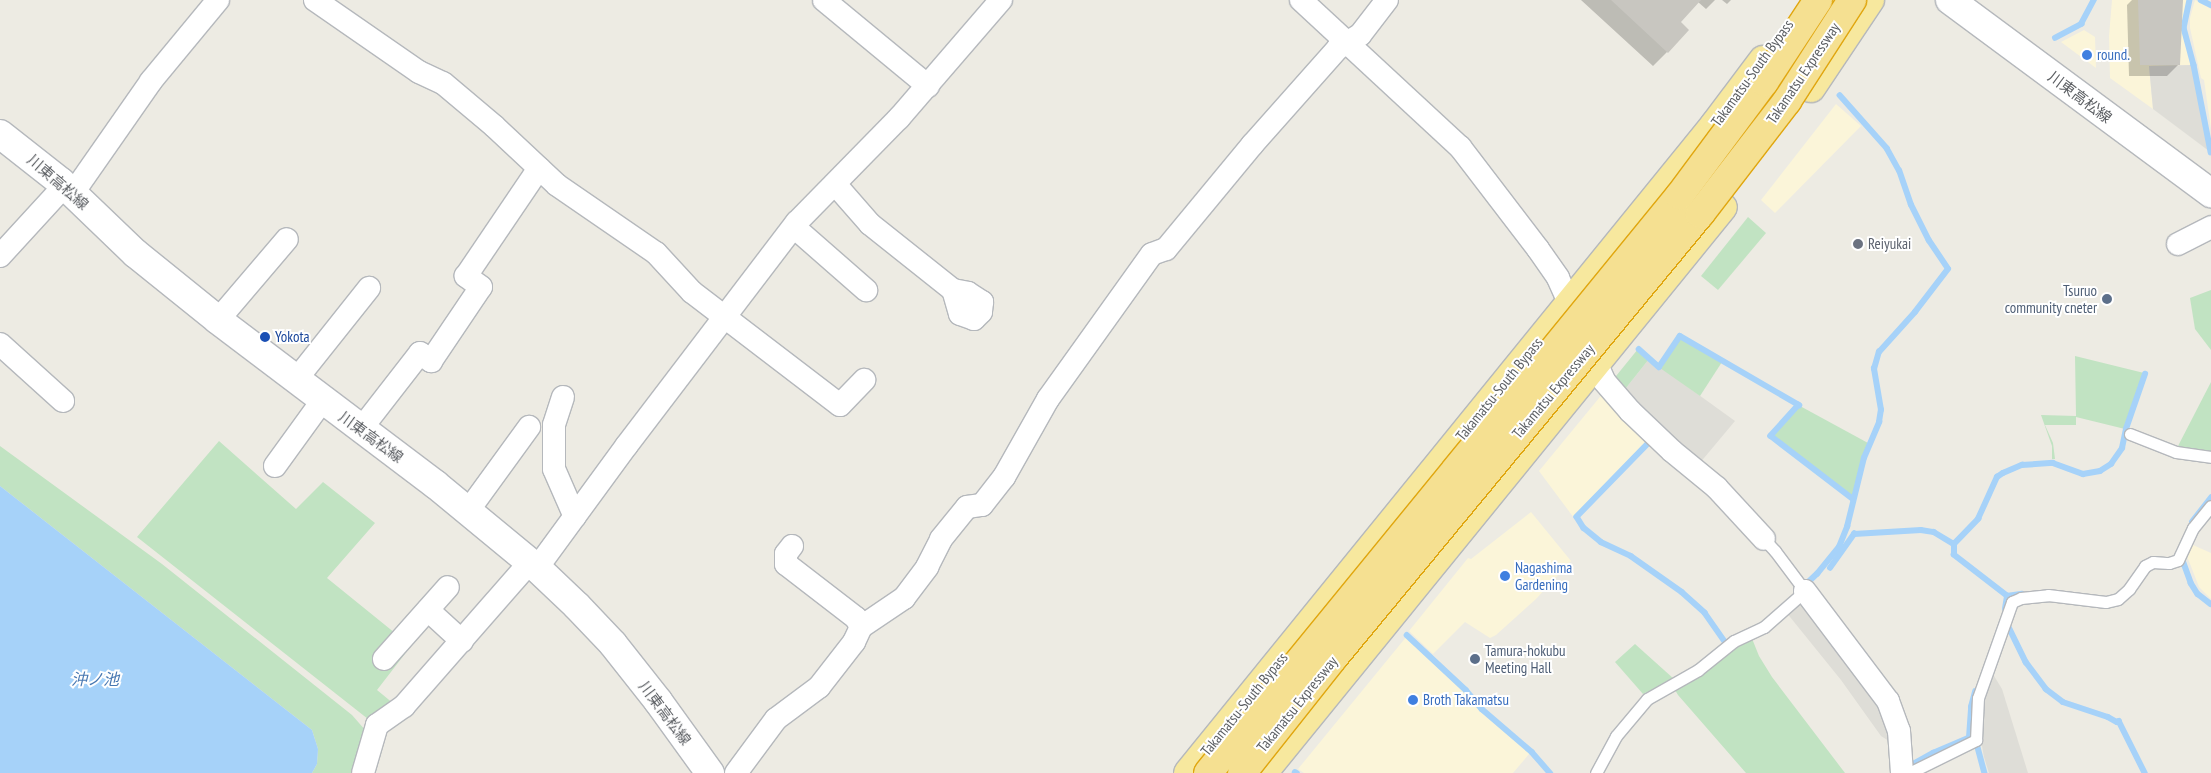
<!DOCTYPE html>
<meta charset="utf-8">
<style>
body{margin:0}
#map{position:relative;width:2211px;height:773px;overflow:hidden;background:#edebe3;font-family:"PT Sans Narrow","Noto Sans JP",sans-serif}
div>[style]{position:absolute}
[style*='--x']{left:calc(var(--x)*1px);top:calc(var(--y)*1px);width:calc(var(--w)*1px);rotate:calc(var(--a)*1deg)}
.commercial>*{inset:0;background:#fbf5d9}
.industrial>*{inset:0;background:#deddd7}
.green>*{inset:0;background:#c1e3c2}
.water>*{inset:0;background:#a6d2f9}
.shadow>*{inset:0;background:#0003}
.stream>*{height:5.5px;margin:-2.75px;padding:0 2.75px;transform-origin:2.75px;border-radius:2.75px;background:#a6d2f9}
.building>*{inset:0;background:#c8c6c0}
.roads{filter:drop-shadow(1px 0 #b5b8bc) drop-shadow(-1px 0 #b5b8bc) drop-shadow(0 1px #b5b8bc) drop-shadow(0 -1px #b5b8bc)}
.service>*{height:11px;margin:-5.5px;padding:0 5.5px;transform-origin:5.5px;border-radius:5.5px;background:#fff}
.minor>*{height:22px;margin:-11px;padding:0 11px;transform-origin:11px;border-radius:11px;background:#fff}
.secondary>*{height:28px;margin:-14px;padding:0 14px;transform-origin:14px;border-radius:14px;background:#fff}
.trunk>*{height:28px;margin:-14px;padding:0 14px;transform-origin:14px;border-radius:14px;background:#f7e89e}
.bridges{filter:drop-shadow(1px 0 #e0a60f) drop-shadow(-1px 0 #e0a60f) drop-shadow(0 1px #e0a60f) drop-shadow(0 -1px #e0a60f)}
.motorway-bridge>*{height:28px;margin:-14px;padding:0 14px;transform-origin:14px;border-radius:14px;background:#f5e091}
.dots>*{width:14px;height:14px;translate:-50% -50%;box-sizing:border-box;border:2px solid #fff;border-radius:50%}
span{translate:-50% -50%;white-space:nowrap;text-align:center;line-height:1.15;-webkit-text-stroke:4px #fff;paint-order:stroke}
.shop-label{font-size:15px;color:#366cbe}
.left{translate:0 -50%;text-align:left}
.street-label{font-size:15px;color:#5b5e62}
.worship-label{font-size:15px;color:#5b616d}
.service-label{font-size:15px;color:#4e5e75}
.right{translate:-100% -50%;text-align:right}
.transit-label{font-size:15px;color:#164399}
.water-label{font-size:16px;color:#4878b2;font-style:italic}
</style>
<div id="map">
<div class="commercial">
<div style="clip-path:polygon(2112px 0,2188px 0,2183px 29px,2193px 65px,2149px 66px,2153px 109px,2110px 78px,2109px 36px)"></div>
<div style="clip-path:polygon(2195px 0,2211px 9px,2211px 129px,2204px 80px,2201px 78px,2190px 28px,2190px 18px)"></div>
<div style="clip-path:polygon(2084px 30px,2095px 37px,2096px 68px,2061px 42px)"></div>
<div style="clip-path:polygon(1836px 104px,1861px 126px,1775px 213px,1761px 200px)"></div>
<div style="clip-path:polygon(1604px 392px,1650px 441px,1574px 518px,1539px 471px)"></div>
<div style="clip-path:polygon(1531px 512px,1571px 561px,1536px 599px,1496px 635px,1490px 638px,1465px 622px,1433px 654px,1409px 631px,1468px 558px,1471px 559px)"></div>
<div style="clip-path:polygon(2193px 545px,2211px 553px,2211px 599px,2199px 587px,2187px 556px)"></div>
<div style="clip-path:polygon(1407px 636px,1464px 690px,1480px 709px,1530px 753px,1513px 773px,1304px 773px,1298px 769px)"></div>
</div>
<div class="industrial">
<div style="clip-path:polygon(2193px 65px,2198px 87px,2209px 151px,2153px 109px,2149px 66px)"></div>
<div style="clip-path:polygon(1649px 359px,1735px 421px,1699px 464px,1622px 393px)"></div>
<div style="clip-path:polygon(1803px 598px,1887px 712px,1889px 741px,1881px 736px,1841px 680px,1786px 612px)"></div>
<div style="clip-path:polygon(1991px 671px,2002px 689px,2028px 773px,1989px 773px,1984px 757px,1978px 724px,1982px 697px)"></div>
</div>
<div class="green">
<div style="clip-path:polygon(1748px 217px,1766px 233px,1718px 290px,1701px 276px)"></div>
<div style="clip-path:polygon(2211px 290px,2211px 350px,2195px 329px,2190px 298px)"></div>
<div style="clip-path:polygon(1680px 337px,1722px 362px,1700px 396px,1660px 368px)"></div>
<div style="clip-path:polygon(1638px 349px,1649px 359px,1622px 393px,1612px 381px)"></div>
<div style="clip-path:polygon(2075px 356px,2144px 373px,2125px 429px,2076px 417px,2076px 425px,2045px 425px,2053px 443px,2055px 459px,2052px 459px,2052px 446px,2041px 415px,2076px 416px)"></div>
<div style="clip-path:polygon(2211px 382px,2211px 453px,2177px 448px)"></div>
<div style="clip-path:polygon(1800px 406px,1868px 443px,1852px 497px,1772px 436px)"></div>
<div style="clip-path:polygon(219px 441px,296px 509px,323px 482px,375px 523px,327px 578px,411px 646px,377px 690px,394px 704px,378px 716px,368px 719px,137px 537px)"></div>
<div style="clip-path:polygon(0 446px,162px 564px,352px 715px,366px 731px,354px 773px,312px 773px,317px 764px,318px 749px,312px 730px,0 486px)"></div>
<div style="clip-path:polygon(1751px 636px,1759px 656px,1772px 677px,1845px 773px,1746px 773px,1678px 695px,1675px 690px)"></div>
<div style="clip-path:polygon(1635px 644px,1674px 679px,1643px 694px,1615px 662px)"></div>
</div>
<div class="water">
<div style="clip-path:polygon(0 486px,312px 730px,318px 749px,317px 764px,312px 773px,0 773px)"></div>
</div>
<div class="shadow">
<div style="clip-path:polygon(1581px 0,1715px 0,1706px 9px,1698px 2px,1679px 22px,1667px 52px,1653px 66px)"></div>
<div style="clip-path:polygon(1722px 0,1731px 0,1727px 4px)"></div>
<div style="clip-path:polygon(2132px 0,2182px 0,2179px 64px,2167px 76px,2129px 76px,2127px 5px)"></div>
</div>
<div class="stream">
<div style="--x:2190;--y:0;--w:29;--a:102"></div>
<div style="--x:2184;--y:28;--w:38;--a:75"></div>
<div style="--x:2194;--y:65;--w:89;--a:78.9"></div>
<div style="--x:2201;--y:0;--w:11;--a:27"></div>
<div style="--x:2055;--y:38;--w:30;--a:-28"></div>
<div style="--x:2081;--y:24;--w:27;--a:-62"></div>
<div style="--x:1639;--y:349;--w:27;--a:42"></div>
<div style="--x:1659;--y:367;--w:37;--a:-56"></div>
<div style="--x:1680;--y:336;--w:138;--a:30.1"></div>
<div style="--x:1799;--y:405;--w:42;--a:132.1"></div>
<div style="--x:1771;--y:436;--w:103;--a:37.5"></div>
<div style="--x:1651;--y:441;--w:106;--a:134.2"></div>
<div style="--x:1577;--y:517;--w:13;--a:58"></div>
<div style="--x:1584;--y:528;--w:22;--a:39"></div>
<div style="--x:1601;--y:542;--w:33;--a:25"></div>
<div style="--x:1631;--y:556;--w:62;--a:35.2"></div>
<div style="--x:1682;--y:592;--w:31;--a:42"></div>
<div style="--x:1705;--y:613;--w:37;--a:55"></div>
<div style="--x:2192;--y:522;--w:31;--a:-52"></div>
<div style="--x:2181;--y:555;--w:30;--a:70"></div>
<div style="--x:2191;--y:583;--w:13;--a:58"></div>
<div style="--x:2198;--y:594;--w:16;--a:38"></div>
<div style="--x:1830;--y:568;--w:42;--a:-54.8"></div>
<div style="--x:1854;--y:534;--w:67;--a:-3.4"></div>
<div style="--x:1921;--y:530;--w:13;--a:9"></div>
<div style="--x:1934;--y:532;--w:23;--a:31"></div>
<div style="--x:1804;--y:586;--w:18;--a:-43"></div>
<div style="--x:1817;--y:574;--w:35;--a:-51"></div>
<div style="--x:1839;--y:547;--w:22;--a:-68"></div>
<div style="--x:1847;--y:527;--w:71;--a:-76.2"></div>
<div style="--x:1864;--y:458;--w:39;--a:-67"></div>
<div style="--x:1879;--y:422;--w:12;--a:-81"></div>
<div style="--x:1881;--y:410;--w:42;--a:-99.7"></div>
<div style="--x:1874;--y:369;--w:18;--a:-74"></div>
<div style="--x:1879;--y:352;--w:54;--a:-48"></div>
<div style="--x:1915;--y:312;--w:54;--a:-52.5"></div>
<div style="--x:1948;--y:269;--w:34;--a:-124"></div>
<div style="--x:1929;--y:241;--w:40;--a:-116.6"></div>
<div style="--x:1911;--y:205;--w:36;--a:-109"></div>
<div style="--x:1899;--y:171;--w:25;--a:-119"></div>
<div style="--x:1887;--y:149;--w:71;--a:-131.6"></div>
<div style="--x:2007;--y:596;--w:67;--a:-142.3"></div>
<div style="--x:1954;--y:555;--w:11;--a:-90"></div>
<div style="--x:1954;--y:544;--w:35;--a:-46"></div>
<div style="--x:1978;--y:519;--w:46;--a:-65.7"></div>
<div style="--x:1997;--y:477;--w:7;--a:-34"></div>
<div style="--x:2003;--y:473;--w:21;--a:-23"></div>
<div style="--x:2022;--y:465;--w:31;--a:-4"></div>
<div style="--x:2053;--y:463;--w:32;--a:20"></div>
<div style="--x:2083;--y:474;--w:17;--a:-10"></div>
<div style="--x:2100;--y:471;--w:13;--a:-32"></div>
<div style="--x:2111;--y:464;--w:19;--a:-55"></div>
<div style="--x:2122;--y:448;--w:19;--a:-78"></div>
<div style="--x:2126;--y:429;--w:58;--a:-70.9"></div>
<div style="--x:2005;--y:609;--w:13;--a:-81"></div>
<div style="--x:2007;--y:596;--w:15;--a:-8"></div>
<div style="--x:2006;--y:621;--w:46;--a:64"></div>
<div style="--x:2026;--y:662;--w:34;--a:53"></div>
<div style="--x:2046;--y:689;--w:21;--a:37"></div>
<div style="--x:2063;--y:702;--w:47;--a:18.4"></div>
<div style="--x:2108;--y:717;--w:10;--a:29"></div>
<div style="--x:2117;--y:722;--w:2;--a:-27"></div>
<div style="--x:2119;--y:721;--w:58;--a:63.4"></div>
<div style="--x:1407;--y:635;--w:81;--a:43"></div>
<div style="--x:1466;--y:690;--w:25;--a:50"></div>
<div style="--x:1482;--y:709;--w:66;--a:40.7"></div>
<div style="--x:1532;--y:752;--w:28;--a:49"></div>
<div style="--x:1976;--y:740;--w:34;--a:75"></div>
<div style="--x:1906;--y:768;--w:31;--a:-29"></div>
<div style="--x:1933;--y:753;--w:39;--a:-23"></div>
<div style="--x:1969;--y:738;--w:31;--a:-86"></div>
<div style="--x:1971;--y:707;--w:16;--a:-75"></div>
<div style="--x:1295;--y:772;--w:2;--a:27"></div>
</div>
<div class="building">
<div style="clip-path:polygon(1611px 0,1701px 0,1681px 22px,1689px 30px,1668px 53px)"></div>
<div style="clip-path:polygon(2138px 0,2183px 0,2180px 65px,2140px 65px)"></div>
</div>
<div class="roads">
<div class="service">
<div style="--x:2130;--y:434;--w:49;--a:21.4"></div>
<div style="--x:2176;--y:452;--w:35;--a:8"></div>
<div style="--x:1596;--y:773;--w:42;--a:-61.6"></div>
<div style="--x:1616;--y:736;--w:48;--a:-50"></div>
<div style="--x:1647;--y:699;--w:59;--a:-29.6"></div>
<div style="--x:1698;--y:670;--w:46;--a:-38.9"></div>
<div style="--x:1734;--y:641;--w:33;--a:-25"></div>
<div style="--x:1764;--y:627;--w:55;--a:-41.3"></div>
<div style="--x:1805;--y:591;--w:50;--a:-126.9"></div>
<div style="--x:1775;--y:551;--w:16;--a:-133"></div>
<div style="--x:1909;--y:773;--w:75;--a:-26.2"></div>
<div style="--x:1976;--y:740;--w:42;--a:-87.3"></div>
<div style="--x:1978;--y:698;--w:102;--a:-70.5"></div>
<div style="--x:2012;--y:602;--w:10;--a:-24"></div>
<div style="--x:2021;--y:598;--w:27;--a:-6"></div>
<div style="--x:2048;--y:595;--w:58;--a:6.9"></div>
<div style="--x:2106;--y:602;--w:12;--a:-14"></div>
<div style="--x:2118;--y:599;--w:15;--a:-42"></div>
<div style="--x:2129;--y:589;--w:28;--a:-55"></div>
<div style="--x:2145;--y:566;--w:9;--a:-27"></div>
<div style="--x:2153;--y:562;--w:16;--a:4"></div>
<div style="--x:2169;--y:563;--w:9;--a:-18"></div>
<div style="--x:2178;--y:560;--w:35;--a:-65"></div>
<div style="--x:2193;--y:528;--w:28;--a:-51"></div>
</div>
<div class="minor">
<div style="--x:315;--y:0;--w:126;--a:34.7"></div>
<div style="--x:419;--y:72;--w:26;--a:25"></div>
<div style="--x:443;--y:83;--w:67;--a:40.1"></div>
<div style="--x:494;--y:126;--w:86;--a:43.1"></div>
<div style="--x:557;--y:185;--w:120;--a:34.5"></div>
<div style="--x:656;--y:253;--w:53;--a:47.3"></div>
<div style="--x:692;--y:292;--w:186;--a:37.4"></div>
<div style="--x:840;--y:405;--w:35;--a:-46"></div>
<div style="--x:824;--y:0;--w:135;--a:39.6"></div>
<div style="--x:1301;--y:0;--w:217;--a:42.8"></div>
<div style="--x:1460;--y:147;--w:128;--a:52.6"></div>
<div style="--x:1538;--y:249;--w:35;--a:55"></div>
<div style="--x:1558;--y:278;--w:44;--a:65.8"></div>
<div style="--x:835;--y:184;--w:53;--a:48.8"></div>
<div style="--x:870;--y:224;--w:106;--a:38.5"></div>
<div style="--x:953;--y:290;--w:15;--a:11"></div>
<div style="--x:968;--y:293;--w:17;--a:33"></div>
<div style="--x:982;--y:302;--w:10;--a:96"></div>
<div style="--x:981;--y:312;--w:10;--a:135"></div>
<div style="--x:974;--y:319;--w:15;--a:-160"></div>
<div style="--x:960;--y:314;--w:25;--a:-106"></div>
<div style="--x:73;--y:193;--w:136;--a:-55.1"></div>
<div style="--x:151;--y:81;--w:105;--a:-50.4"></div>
<div style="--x:794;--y:227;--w:96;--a:41.2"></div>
<div style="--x:2178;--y:244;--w:37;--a:-27"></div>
<div style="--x:0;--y:256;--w:96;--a:-47.5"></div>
<div style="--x:218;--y:320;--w:106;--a:-49.6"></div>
<div style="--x:0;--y:344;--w:85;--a:42.1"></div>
<div style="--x:1590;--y:349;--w:35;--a:66"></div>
<div style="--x:1604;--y:381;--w:40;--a:49"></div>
<div style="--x:1630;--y:411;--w:58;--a:43.6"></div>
<div style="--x:1672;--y:451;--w:58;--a:39.4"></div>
<div style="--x:1717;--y:488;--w:69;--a:47.3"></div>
<div style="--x:295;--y:381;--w:119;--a:-51.5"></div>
<div style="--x:563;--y:397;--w:29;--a:108"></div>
<div style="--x:554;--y:425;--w:44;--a:90"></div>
<div style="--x:554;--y:469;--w:52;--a:66.4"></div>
<div style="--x:361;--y:429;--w:96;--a:-52.2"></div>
<div style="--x:420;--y:353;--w:14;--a:36"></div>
<div style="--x:431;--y:361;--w:89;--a:-56"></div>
<div style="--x:481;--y:287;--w:19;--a:-144"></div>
<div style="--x:466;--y:276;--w:130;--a:-55.9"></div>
<div style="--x:275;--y:466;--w:80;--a:-54.1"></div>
<div style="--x:468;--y:511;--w:104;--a:-54"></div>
<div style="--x:792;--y:546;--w:10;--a:127"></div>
<div style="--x:786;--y:554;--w:10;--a:90"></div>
<div style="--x:786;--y:564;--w:88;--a:37.6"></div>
<div style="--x:856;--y:618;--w:10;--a:61"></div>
<div style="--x:537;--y:568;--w:152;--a:-53.8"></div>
<div style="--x:627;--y:445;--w:280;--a:-52.7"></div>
<div style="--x:797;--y:222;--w:146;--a:-45.6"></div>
<div style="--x:899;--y:118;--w:156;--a:-49.2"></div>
<div style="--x:1805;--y:591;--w:138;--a:53"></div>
<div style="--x:1888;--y:701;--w:32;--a:70"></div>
<div style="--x:1899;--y:731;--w:42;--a:85.9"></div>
<div style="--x:428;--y:610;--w:46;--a:42.4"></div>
<div style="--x:384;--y:659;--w:96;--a:-48.4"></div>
<div style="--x:363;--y:773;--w:50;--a:-73.7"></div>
<div style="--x:377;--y:725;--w:33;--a:-35"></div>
<div style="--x:404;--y:706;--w:191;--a:-48.8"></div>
<div style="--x:736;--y:773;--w:67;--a:-53.5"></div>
<div style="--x:776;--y:719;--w:54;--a:-36.7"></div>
<div style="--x:819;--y:687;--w:57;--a:-52.1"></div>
<div style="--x:854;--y:642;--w:17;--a:-65"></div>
<div style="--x:861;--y:627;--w:52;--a:-34"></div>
<div style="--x:904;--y:598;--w:39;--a:-53"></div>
<div style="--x:927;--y:567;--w:31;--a:-63"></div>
<div style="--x:941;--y:539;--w:41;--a:-50.9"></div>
<div style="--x:967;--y:507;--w:15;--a:-8"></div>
<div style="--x:982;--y:505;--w:36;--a:-52"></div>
<div style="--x:1004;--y:477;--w:90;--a:-60.6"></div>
<div style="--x:1048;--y:399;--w:178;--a:-54.4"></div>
<div style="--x:1152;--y:254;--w:15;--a:-20"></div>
<div style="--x:1166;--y:249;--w:135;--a:-50.4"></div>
<div style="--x:1252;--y:145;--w:130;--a:-48.4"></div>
<div style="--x:1338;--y:48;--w:26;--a:-31"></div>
<div style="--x:1360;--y:35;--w:44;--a:-52.4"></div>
</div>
<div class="secondary">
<div style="--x:1950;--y:0;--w:325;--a:36.5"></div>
<div style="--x:0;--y:134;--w:78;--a:38.2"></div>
<div style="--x:61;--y:182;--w:103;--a:43.8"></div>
<div style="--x:135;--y:253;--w:107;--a:38.9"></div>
<div style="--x:218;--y:320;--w:272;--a:37.1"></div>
<div style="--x:435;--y:484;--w:132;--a:39.5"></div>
<div style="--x:537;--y:568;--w:55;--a:43.5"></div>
<div style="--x:577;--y:606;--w:52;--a:46.5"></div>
<div style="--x:613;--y:644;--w:73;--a:51.7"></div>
<div style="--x:658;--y:701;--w:89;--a:54.2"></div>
</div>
<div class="trunk">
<div style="--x:1811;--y:88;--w:106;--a:-56.2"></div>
<div style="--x:1188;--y:773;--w:836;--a:-50.92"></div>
<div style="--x:1715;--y:124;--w:80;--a:-53.1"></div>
<div style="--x:1263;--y:773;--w:729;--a:-50.9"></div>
</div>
</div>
<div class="bridges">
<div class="motorway-bridge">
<div style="--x:1208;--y:773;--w:746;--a:-50.76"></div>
<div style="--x:1680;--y:195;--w:141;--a:-53.4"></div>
<div style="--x:1764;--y:82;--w:98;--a:-56.6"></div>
<div style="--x:1242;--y:773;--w:148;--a:-51.6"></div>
<div style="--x:1334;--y:657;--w:575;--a:-50.44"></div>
<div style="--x:1700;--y:214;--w:143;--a:-52.4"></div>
<div style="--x:1787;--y:101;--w:120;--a:-57.2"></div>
</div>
</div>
<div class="dots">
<div style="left:2087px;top:55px;background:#3f7fe0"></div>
<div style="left:1858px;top:244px;background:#6b7280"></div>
<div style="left:2107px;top:299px;background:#5c6f8a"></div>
<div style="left:265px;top:337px;background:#1a4fb4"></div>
<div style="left:1505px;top:576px;background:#3f7fe0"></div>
<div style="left:1475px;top:659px;background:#5c6f8a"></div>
<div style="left:1413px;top:700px;background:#3f7fe0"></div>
</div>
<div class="shop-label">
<span class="left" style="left:2097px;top:55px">round.</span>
<span class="left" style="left:1515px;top:576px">Nagashima<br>Gardening</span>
<span class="left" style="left:1423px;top:700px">Broth Takamatsu</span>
</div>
<div class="street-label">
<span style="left:1752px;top:73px;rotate:-54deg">Takamatsu-South Bypass</span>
<span style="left:1803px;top:73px;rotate:-56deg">Takamatsu Expressway</span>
<span style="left:2080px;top:97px;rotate:37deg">川東高松線</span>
<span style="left:58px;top:182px;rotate:41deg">川東高松線</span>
<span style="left:1499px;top:389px;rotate:-51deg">Takamatsu-South Bypass</span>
<span style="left:1553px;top:391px;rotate:-50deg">Takamatsu Expressway</span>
<span style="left:371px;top:437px;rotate:36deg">川東高松線</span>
<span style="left:1244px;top:704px;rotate:-51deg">Takamatsu-South Bypass</span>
<span style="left:1297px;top:704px;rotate:-51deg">Takamatsu Expressway</span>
<span style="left:665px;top:713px;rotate:53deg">川東高松線</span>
</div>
<div class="worship-label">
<span class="left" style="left:1868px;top:244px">Reiyukai</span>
</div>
<div class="service-label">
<span class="right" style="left:2097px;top:299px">Tsuruo<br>community cneter</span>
<span class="left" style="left:1485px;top:659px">Tamura-hokubu<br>Meeting Hall</span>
</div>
<div class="transit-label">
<span class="left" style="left:275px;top:337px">Yokota</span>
</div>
<div class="water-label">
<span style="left:95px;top:679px">沖ノ池</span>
</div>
</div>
